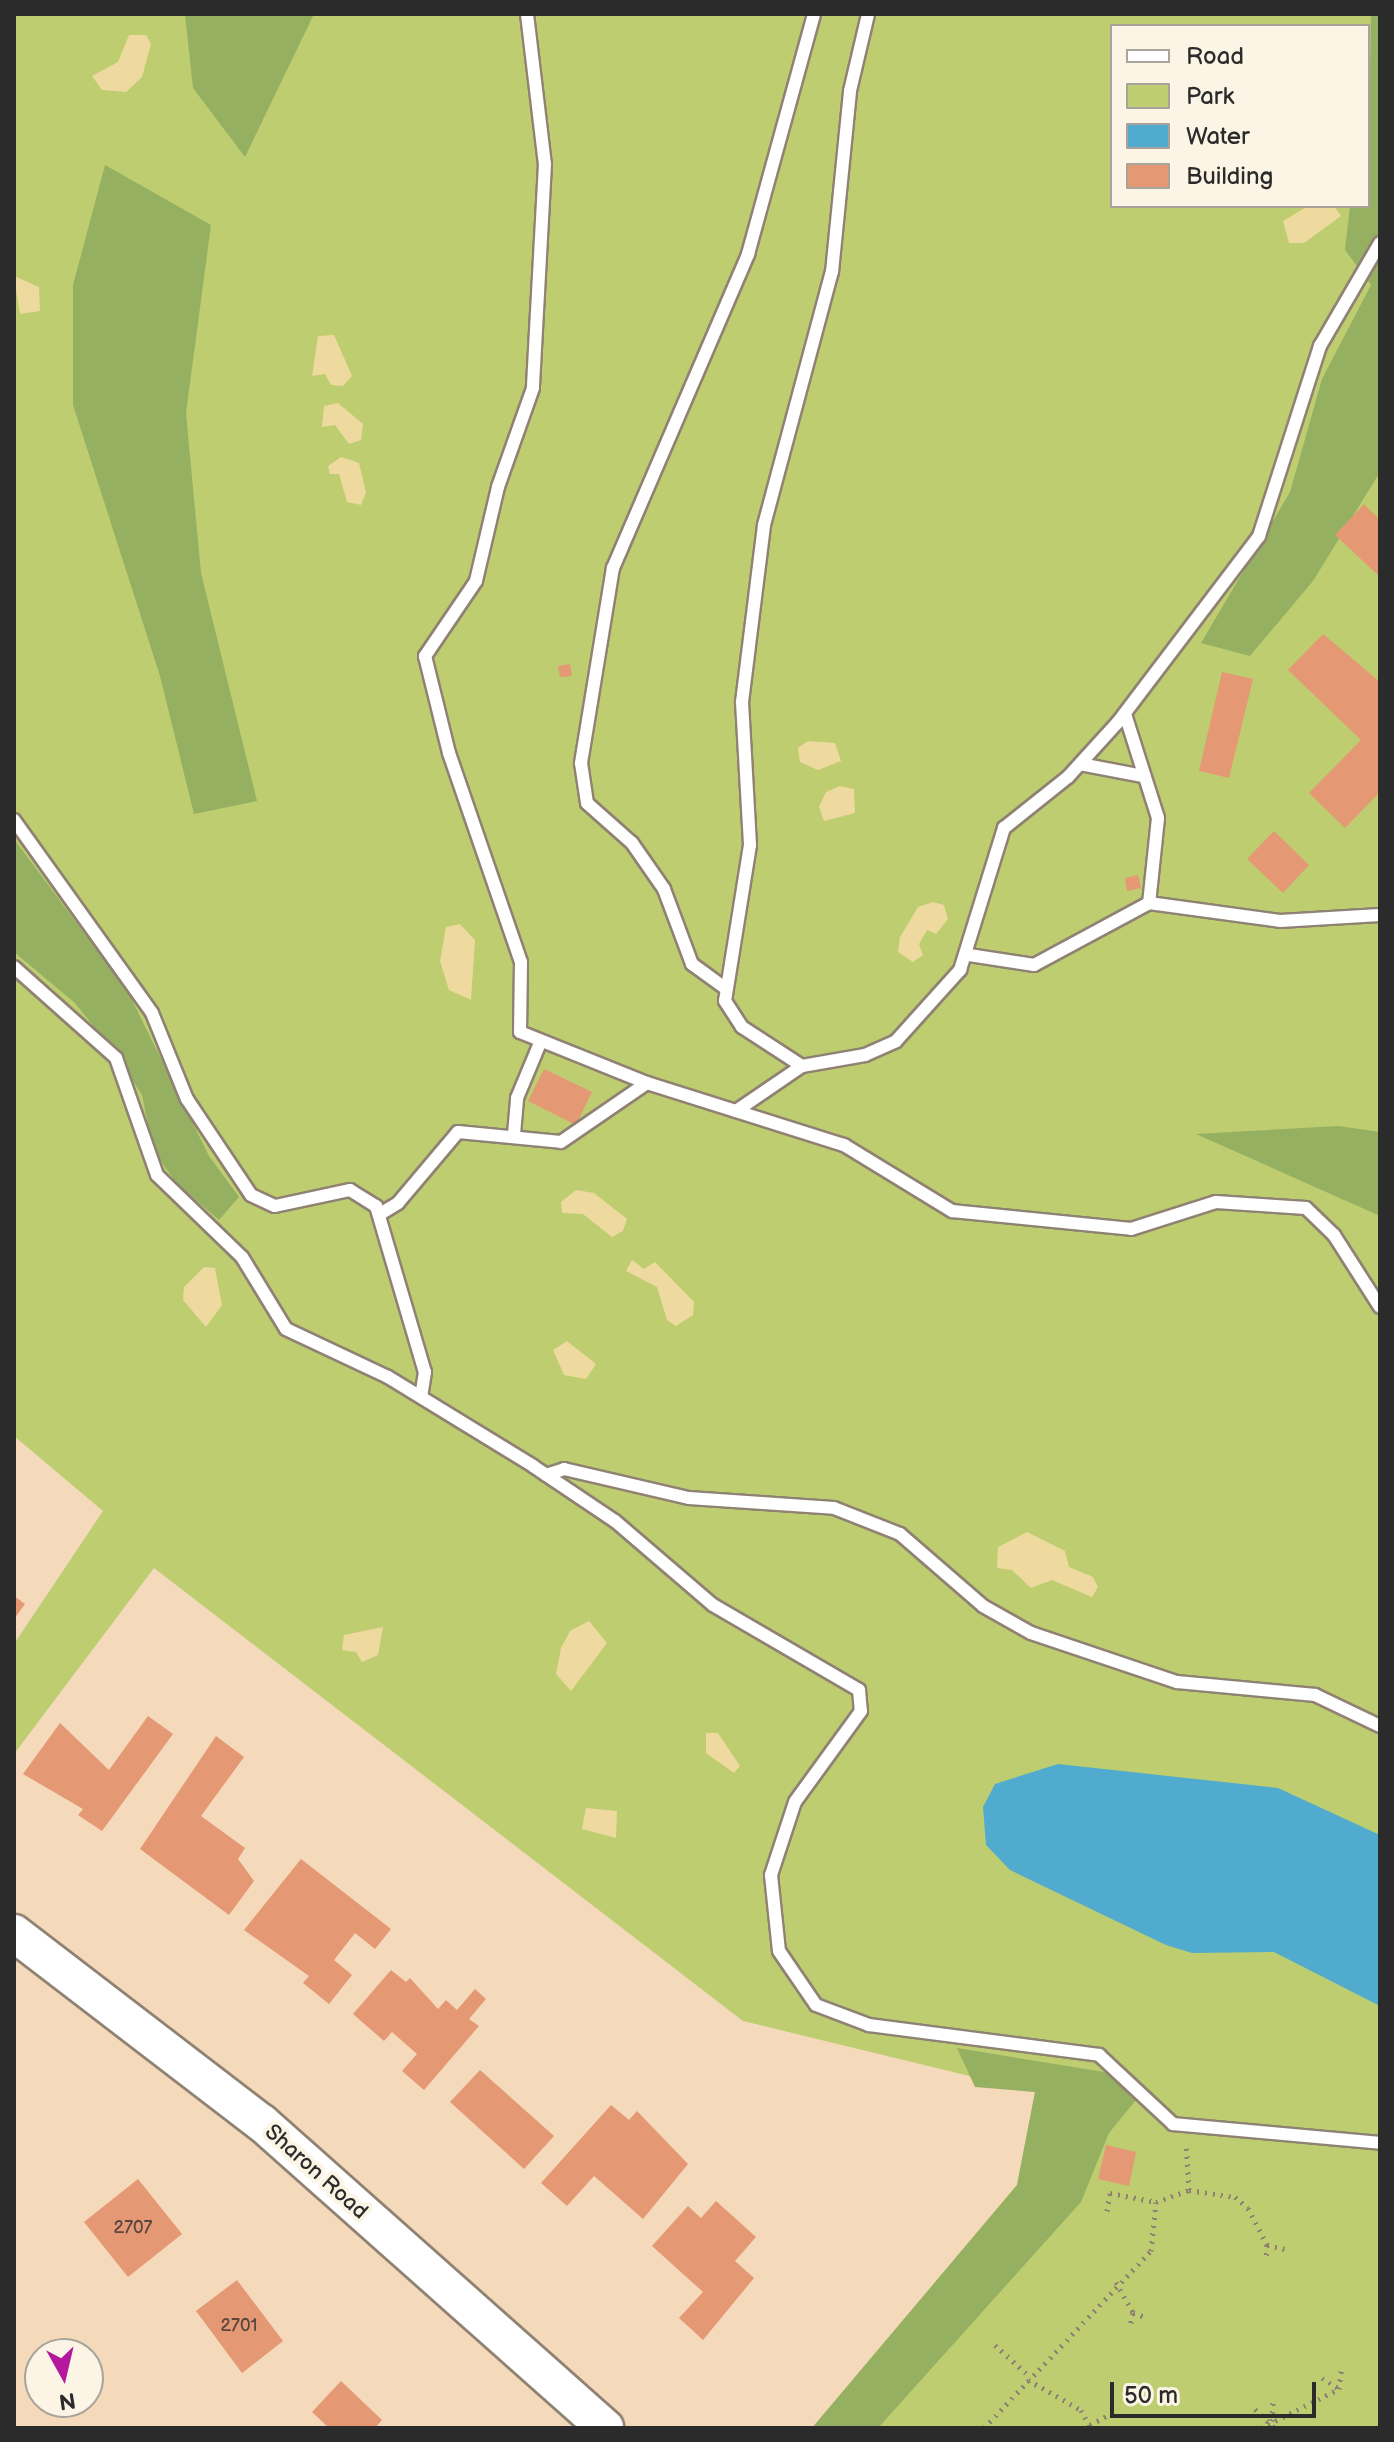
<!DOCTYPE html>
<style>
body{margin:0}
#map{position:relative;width:1394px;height:2442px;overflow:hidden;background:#f4d9bb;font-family:"Balsamiq Sans",sans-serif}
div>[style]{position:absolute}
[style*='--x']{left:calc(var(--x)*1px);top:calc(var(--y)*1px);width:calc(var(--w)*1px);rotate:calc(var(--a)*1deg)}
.green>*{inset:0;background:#bdcd70}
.forest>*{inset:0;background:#96b062}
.sand>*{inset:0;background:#eeda9e}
.water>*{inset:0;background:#51abce}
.building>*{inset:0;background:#e59874}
.path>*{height:5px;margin-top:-2.5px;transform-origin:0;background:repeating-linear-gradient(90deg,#908273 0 2px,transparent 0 8px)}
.roads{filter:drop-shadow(2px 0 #908273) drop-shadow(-2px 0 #908273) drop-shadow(0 2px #908273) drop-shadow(0 -2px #908273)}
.lane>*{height:12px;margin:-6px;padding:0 6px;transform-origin:6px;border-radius:6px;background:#fff}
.secondary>*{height:36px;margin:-18px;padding:0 18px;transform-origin:18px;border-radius:18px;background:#fff}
span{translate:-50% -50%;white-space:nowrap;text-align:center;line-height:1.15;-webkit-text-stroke:8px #fcf5e5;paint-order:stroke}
.number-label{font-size:18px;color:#5a463d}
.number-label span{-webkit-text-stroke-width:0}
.street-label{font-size:22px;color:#2b2b2b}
.frame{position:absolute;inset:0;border:16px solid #2b2b2b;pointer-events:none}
.legend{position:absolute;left:1110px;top:24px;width:260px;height:184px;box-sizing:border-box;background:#fcf5e5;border:2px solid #a8a49b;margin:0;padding:10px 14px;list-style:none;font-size:24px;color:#2b2b2b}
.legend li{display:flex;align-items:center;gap:16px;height:40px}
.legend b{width:40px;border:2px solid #a8a49b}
.north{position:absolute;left:24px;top:2338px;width:80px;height:80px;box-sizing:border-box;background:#fcf5e5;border:2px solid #a8a49b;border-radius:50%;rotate:172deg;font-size:22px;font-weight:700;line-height:32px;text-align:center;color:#2b2b2b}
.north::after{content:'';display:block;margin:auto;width:28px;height:36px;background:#b5179e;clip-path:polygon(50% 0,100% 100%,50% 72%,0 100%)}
.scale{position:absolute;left:1110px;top:2382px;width:206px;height:36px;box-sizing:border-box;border:4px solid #2b2b2b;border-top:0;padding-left:10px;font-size:24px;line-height:28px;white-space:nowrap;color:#2b2b2b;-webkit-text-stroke:6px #fcf5e5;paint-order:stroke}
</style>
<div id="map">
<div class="green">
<div style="clip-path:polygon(evenodd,14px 14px,1380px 14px,1380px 2428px,812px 2428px,1017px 2185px,1035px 2092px,743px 2021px,154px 1568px,14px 1754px,14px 1644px,103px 1511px,14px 1436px,14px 14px,1112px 26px,1368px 26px,1368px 206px,1112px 206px,1112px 26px)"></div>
</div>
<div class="forest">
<div style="clip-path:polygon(185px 14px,314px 14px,245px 157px,193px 88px)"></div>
<div style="clip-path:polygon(1371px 14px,1380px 14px,1380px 472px,1313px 581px,1250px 656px,1201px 643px,1290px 492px,1322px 379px,1371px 285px,1345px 250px,1350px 206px,1368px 206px)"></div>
<div style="clip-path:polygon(105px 165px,211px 225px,186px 413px,201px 573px,257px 801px,194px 814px,160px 676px,73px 405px,73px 285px)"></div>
<div style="clip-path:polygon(14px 839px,128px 992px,209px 1156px,239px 1197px,219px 1220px,177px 1184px,153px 1150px,142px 1095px,110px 1047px,75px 1003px,14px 952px)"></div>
<div style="clip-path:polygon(1339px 1126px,1380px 1132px,1380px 1216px,1196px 1134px)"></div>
<div style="clip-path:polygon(957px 2048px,1110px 2073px,1136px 2100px,1109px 2133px,1081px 2202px,878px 2428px,812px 2428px,1017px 2185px,1035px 2092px,975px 2087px)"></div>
</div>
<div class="sand">
<div style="clip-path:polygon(129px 35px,146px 35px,151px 44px,142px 77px,126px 92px,102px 90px,92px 76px,118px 62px)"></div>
<div style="clip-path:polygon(1308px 206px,1334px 206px,1341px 216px,1304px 243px,1289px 243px,1283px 221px)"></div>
<div style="clip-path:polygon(14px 276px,39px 287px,40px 311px,20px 314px)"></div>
<div style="clip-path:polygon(334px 335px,352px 376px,343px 386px,331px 385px,325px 374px,312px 376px,318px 336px)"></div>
<div style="clip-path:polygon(338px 403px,363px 424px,361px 440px,349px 444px,335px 425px,322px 427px,324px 406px)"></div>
<div style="clip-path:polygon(341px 457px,359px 463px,366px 492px,361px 505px,347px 502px,339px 474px,330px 474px,328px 466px)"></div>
<div style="clip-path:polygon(808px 741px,835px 743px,841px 761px,818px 770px,800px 762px,798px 748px)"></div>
<div style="clip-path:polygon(840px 786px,854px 789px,855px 813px,824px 821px,819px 807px,826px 792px)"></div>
<div style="clip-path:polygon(933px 902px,944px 905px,948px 919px,936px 934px,927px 930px,919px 944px,923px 955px,913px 962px,898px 952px,900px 937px,918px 907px)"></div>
<div style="clip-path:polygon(460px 924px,475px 940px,471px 1000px,449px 990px,440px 961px,446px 927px)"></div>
<div style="clip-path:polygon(576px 1190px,594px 1193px,627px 1219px,623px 1231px,612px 1237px,583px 1214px,562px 1213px,561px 1202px)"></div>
<div style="clip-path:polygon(632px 1260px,644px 1269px,655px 1262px,694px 1302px,693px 1315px,676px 1326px,667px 1320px,657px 1287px,626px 1271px)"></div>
<div style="clip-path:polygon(204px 1267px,215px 1268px,222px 1305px,206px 1327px,183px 1300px,184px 1287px)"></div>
<div style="clip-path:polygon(567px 1341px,596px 1364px,586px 1379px,564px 1375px,553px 1350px)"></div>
<div style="clip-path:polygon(1027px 1532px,1065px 1551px,1069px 1567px,1093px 1577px,1098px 1587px,1092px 1597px,1052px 1580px,1031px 1588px,1012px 1570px,997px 1568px,998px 1547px)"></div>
<div style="clip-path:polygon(589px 1621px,607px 1643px,571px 1691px,556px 1674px,561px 1648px,570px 1631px)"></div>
<div style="clip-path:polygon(383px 1627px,378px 1655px,362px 1662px,356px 1652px,342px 1650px,344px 1635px)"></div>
<div style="clip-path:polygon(706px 1733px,718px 1733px,740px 1766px,734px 1773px,706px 1753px)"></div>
<div style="clip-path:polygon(586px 1808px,617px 1811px,616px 1838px,582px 1829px)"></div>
</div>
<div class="water">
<div style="clip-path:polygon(1058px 1764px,1278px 1788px,1380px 1835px,1380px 2006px,1274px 1952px,1192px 1953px,1166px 1945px,1010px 1870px,986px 1845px,983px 1807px,995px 1784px)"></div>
</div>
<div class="building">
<div style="clip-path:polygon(1364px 504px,1380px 520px,1380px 577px,1335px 535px)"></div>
<div style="clip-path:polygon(1323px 634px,1380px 682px,1380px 792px,1345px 828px,1309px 793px,1361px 740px,1288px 670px)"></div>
<div style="clip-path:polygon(570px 664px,572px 676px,560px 677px,558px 666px)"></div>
<div style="clip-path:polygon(1222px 672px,1253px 679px,1229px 778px,1199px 771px)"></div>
<div style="clip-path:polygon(1274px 831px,1309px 865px,1283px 893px,1247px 859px)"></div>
<div style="clip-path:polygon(1138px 875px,1141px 888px,1127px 891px,1125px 878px)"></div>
<div style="clip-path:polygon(544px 1069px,592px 1092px,576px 1125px,528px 1101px)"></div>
<div style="clip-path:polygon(14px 1596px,25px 1604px,14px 1619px)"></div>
<div style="clip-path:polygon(148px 1716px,173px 1734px,102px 1831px,78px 1815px,83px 1809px,23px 1774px,60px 1723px,109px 1770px)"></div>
<div style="clip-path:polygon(216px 1736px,244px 1757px,201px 1816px,245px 1848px,238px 1859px,254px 1881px,229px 1915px,140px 1849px)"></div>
<div style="clip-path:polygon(301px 1859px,391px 1929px,375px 1949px,355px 1933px,334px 1960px,352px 1975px,329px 2004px,303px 1983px,309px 1976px,244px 1930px)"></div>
<div style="clip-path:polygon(391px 1970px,406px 1982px,410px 1978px,438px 2009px,446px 2000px,457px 2010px,475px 1989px,486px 1999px,469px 2019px,479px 2026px,424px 2090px,402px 2071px,417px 2054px,392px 2032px,384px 2041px,353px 2014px)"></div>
<div style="clip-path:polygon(480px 2070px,554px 2136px,524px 2169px,450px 2102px)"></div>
<div style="clip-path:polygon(611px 2105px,629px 2120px,637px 2111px,688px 2164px,643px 2219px,594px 2176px,567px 2206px,541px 2183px)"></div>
<div style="clip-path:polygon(1106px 2145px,1136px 2152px,1129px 2186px,1098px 2179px)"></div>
<div style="clip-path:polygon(138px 2179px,182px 2234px,128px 2277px,84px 2222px)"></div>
<div style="clip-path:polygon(716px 2201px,756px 2237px,735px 2261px,754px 2278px,703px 2340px,679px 2318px,703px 2292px,652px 2246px,688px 2206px,701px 2218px)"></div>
<div style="clip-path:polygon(237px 2280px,283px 2341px,242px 2373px,196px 2311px)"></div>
<div style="clip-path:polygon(341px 2381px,382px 2420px,375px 2428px,329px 2428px,312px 2412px)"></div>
</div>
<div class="path">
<div style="--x:1189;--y:2190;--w:47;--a:8.7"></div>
<div style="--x:1235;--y:2197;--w:17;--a:40"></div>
<div style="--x:1248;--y:2208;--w:42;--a:62.8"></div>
<div style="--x:1267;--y:2245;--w:15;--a:94"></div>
<div style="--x:1107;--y:2211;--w:18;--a:-81"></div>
<div style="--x:1110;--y:2193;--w:47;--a:11.1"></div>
<div style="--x:1156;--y:2202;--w:35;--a:-20"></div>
<div style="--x:1189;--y:2190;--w:47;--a:-93.7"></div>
<div style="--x:1267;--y:2245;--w:18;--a:13"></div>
<div style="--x:1116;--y:2282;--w:35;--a:61"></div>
<div style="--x:1133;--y:2313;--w:13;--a:103"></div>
<div style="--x:1133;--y:2313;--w:16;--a:18"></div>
<div style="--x:995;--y:2345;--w:47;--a:42.4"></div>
<div style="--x:1322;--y:2378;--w:19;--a:32"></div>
<div style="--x:1028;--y:2380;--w:61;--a:29.5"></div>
<div style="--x:1081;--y:2410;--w:21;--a:61"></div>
<div style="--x:1339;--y:2389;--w:23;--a:-83"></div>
<div style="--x:1255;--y:2409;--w:28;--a:44"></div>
<div style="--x:1272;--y:2421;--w:20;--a:-87"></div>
<div style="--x:1090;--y:2425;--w:21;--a:-29"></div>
<div style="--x:984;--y:2428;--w:243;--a:-46.7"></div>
<div style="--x:1151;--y:2251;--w:49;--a:-84.2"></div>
<div style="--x:1261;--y:2428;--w:87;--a:-26.6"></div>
</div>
<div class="roads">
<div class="lane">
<div style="--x:527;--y:14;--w:151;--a:83.2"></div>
<div style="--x:545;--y:164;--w:224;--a:93.1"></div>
<div style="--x:533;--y:388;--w:105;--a:109.5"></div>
<div style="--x:498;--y:487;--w:97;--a:103.2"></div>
<div style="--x:476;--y:581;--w:91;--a:124.2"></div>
<div style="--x:425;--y:656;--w:100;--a:76.1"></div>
<div style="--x:449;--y:753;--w:221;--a:71"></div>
<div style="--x:521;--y:962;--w:70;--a:90.8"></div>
<div style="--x:520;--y:1032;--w:137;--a:21.9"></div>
<div style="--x:647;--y:1083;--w:207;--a:17.5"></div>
<div style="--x:844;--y:1145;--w:127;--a:31.4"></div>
<div style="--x:952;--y:1211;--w:180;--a:5.7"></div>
<div style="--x:1131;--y:1229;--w:89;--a:-17.6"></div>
<div style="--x:1216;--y:1202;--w:90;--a:3.8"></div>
<div style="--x:1306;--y:1208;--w:39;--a:44"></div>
<div style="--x:1334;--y:1235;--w:85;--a:57.4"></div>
<div style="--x:1125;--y:714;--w:109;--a:72.4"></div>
<div style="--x:1158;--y:818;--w:85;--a:96"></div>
<div style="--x:1080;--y:764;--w:64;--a:10.8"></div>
<div style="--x:14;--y:820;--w:237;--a:54.4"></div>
<div style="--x:152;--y:1013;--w:93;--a:67.9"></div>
<div style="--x:187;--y:1099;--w:115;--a:56.3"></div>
<div style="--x:251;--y:1195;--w:26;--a:25"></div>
<div style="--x:275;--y:1206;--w:77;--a:-12"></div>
<div style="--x:350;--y:1190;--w:31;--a:32"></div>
<div style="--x:376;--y:1206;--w:173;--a:73.6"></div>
<div style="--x:425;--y:1372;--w:25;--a:99"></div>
<div style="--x:969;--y:955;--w:66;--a:8.7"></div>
<div style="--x:1034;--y:965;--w:131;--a:-28.3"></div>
<div style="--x:1149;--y:903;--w:132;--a:7.8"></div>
<div style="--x:1280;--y:921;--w:100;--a:-3.4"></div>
<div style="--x:14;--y:967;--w:137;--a:41.7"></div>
<div style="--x:116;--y:1058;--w:124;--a:70.7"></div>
<div style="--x:157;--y:1175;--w:118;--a:44"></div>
<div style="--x:242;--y:1257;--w:84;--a:58.6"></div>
<div style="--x:286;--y:1329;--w:113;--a:25.2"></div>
<div style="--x:388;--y:1377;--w:170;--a:31.5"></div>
<div style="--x:533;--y:1466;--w:99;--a:33.9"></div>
<div style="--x:615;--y:1521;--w:129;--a:40.6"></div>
<div style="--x:713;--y:1605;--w:169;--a:30.2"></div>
<div style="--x:859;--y:1690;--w:21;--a:85"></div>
<div style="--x:861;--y:1711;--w:112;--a:126"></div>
<div style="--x:795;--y:1802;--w:77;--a:108.2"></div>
<div style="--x:771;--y:1875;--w:76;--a:84"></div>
<div style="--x:779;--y:1951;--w:65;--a:55.6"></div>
<div style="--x:816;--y:2005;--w:57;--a:20.7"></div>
<div style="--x:869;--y:2025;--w:232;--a:7.4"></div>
<div style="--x:1099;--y:2055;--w:101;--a:43"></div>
<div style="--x:1173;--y:2124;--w:208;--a:5.2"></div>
<div style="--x:725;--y:988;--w:41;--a:-144"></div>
<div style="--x:692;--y:964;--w:80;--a:-110.5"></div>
<div style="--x:664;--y:889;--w:56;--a:-124.8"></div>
<div style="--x:632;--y:843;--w:60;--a:-138.4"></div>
<div style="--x:587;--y:803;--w:40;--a:-98.5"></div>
<div style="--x:581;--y:763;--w:198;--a:-80.7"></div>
<div style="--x:613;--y:568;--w:342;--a:-66.7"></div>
<div style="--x:748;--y:254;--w:249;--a:-74.6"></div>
<div style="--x:802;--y:1066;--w:72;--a:-147"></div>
<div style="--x:742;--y:1027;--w:31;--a:-123"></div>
<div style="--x:725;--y:1001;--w:158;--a:-80.9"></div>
<div style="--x:750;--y:845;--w:143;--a:-93.2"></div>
<div style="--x:742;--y:702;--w:178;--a:-82.9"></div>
<div style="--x:764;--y:525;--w:262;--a:-75"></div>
<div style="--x:832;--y:272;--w:182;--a:-84.3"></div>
<div style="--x:850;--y:91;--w:79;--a:-76.8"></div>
<div style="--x:736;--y:1111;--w:80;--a:-34.3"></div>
<div style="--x:802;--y:1066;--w:64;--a:-9.9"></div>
<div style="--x:865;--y:1055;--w:34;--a:-24"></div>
<div style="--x:896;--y:1041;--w:96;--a:-48"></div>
<div style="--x:960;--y:970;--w:149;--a:-72.8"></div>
<div style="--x:1004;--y:828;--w:82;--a:-38.6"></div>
<div style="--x:1068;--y:777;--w:74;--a:-47.7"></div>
<div style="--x:1118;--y:722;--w:233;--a:-52.8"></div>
<div style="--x:1259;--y:536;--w:200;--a:-72.2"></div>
<div style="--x:1320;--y:346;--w:119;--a:-59.8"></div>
<div style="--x:514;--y:1134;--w:36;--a:-85"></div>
<div style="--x:517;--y:1098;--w:60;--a:-67.3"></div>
<div style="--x:380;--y:1214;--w:21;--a:-31"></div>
<div style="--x:398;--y:1203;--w:93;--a:-49.8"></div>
<div style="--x:458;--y:1132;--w:103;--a:5.5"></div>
<div style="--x:561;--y:1142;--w:104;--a:-34.5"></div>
<div style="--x:546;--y:1475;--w:19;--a:-18"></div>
<div style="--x:564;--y:1469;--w:128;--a:13.1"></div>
<div style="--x:689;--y:1498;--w:145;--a:3.9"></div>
<div style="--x:834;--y:1508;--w:71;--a:21.5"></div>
<div style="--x:900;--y:1534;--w:110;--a:40.9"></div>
<div style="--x:983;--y:1606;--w:55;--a:29.4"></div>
<div style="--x:1031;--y:1633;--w:154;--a:18.6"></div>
<div style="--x:1177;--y:1682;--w:139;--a:5.4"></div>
<div style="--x:1315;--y:1695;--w:72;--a:25.5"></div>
</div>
<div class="secondary">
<div style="--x:14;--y:1933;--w:312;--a:37.5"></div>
<div style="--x:262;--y:2123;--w:459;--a:41.6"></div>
</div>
</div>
<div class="number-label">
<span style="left:133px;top:2228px">2707</span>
<span style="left:239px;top:2326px">2701</span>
</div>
<div class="street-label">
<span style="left:316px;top:2172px;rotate:42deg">Sharon Road</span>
</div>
<div class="frame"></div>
<ul class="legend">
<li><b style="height:10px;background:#fff"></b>Road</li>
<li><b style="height:22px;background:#bdcd70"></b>Park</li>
<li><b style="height:22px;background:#51abce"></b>Water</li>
<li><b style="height:22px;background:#e59874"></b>Building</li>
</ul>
<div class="north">N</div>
<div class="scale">50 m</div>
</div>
